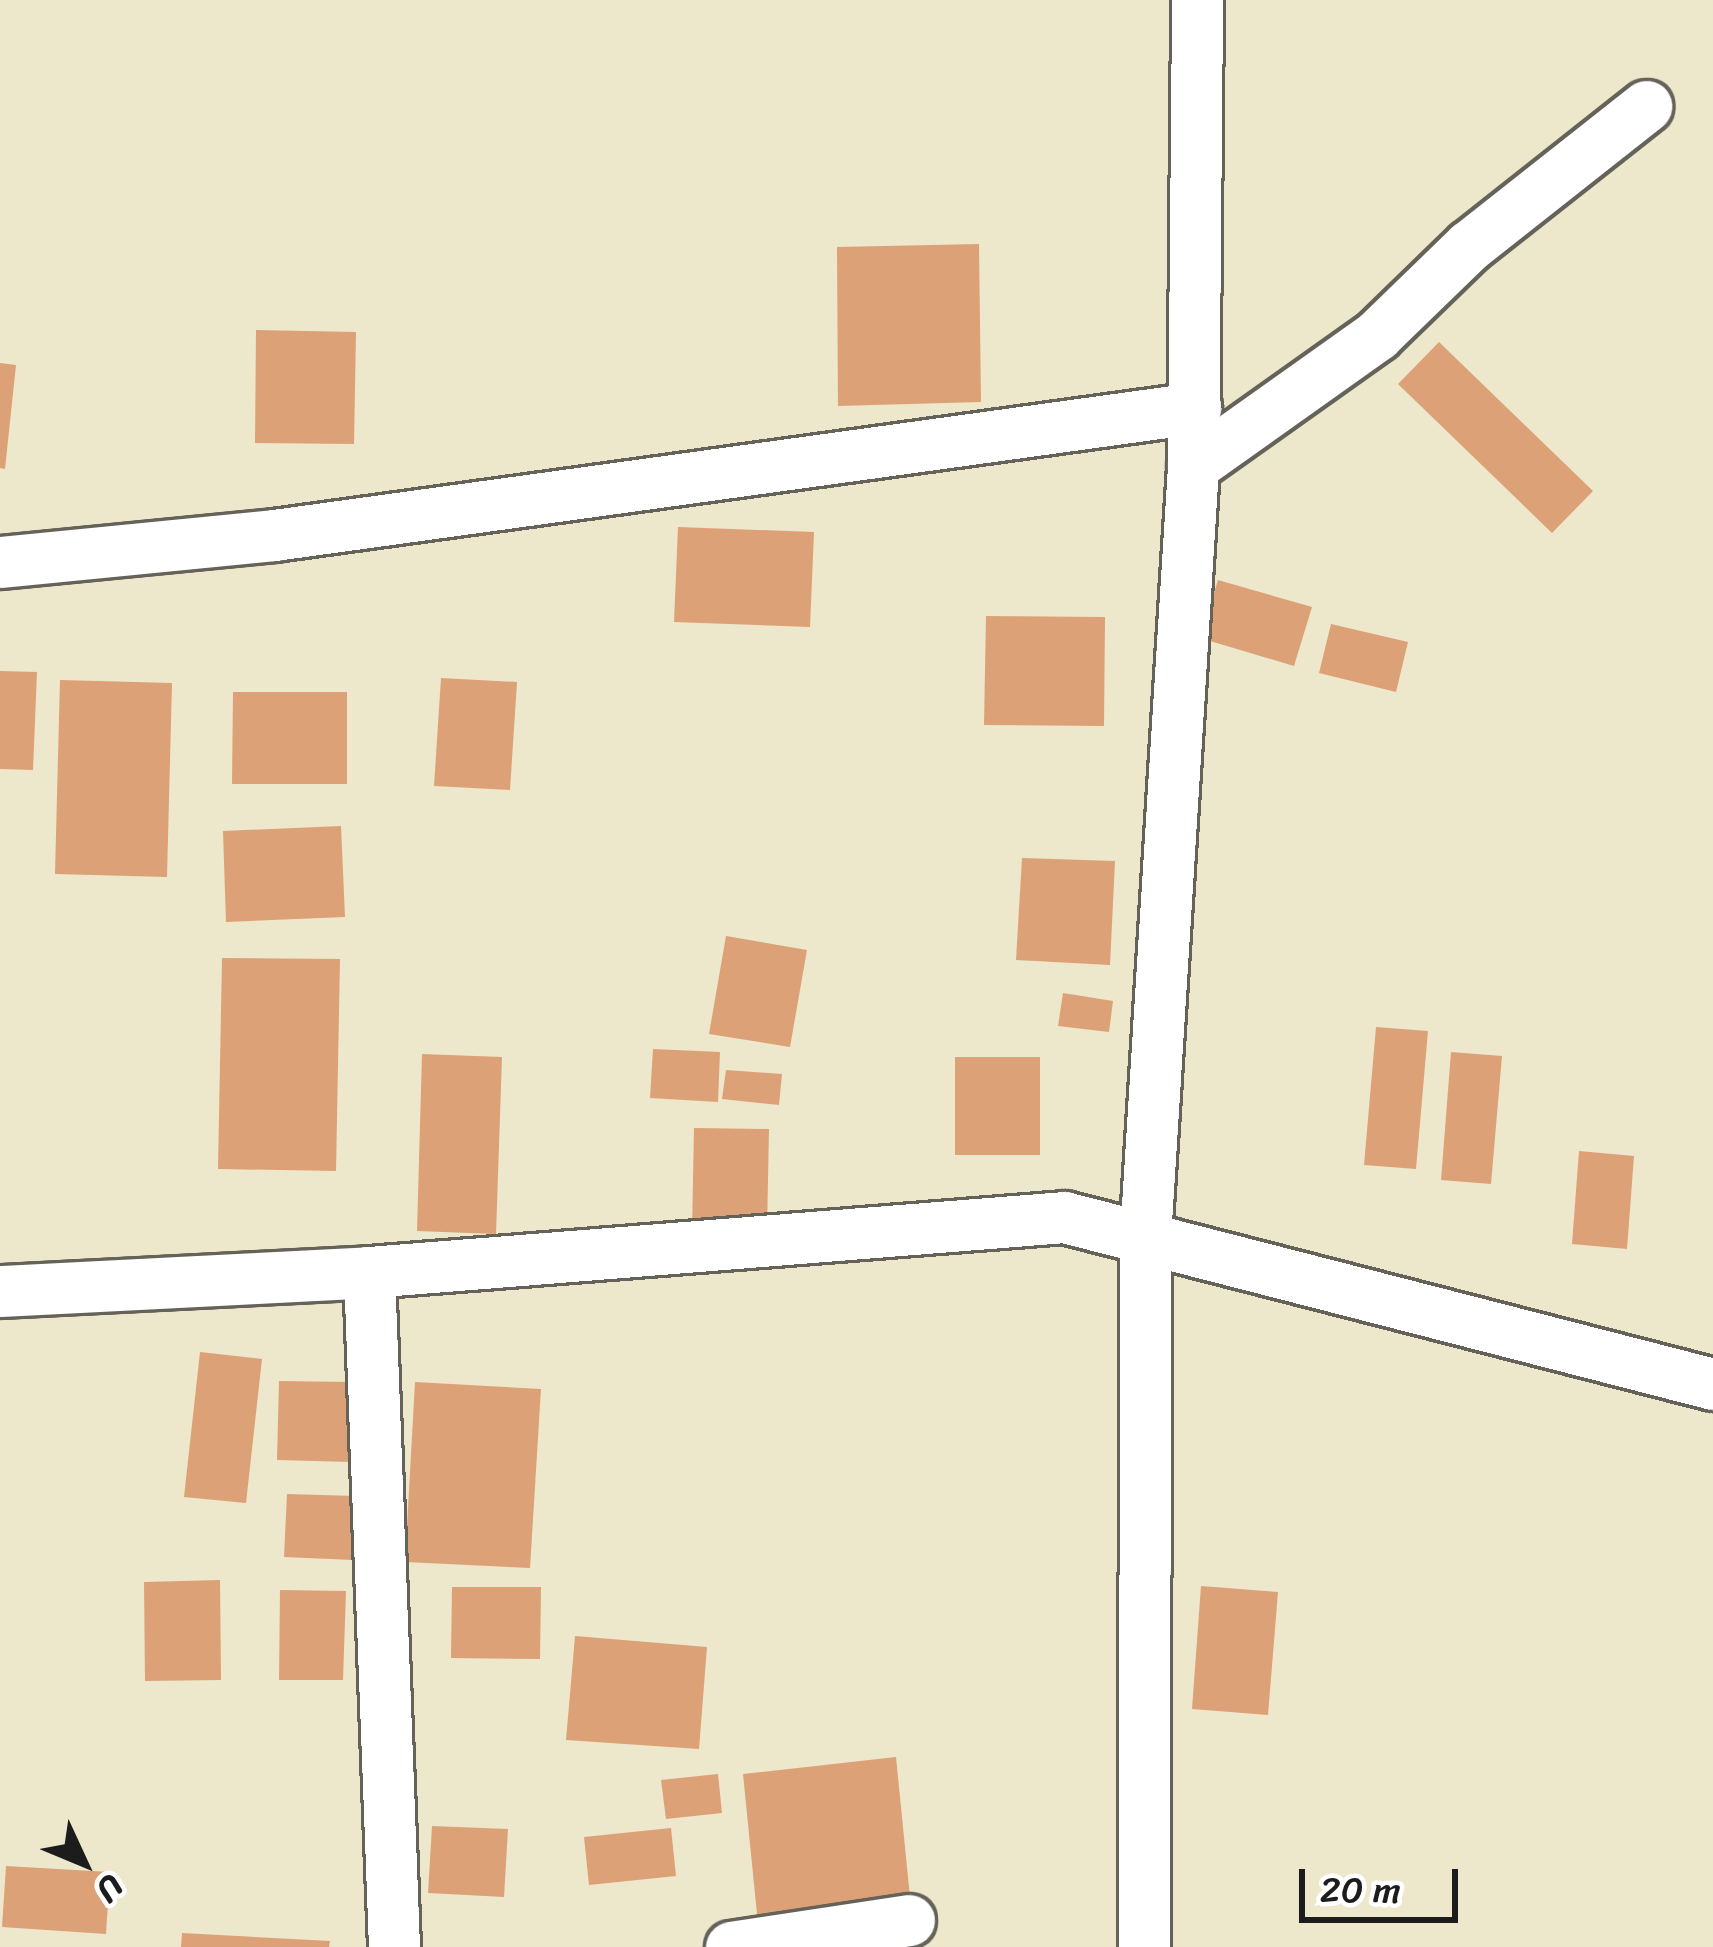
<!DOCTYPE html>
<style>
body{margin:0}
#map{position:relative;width:1713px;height:1947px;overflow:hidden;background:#ede7cb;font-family:Sriracha,sans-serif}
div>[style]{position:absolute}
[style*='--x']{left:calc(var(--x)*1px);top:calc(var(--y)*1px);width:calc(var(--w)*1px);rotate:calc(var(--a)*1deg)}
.building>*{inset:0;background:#dda178}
.roads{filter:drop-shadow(3px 0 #656359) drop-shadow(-3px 0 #656359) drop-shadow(0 3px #656359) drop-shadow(0 -3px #656359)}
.street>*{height:51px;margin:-25.5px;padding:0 25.5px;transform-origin:25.5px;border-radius:25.5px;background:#fff}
span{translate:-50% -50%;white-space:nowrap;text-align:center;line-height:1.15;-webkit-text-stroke:9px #fff;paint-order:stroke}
.north{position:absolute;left:24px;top:1803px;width:120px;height:120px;-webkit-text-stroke:9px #fff;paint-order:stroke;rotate:134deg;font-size:33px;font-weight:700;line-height:48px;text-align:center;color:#1c1c1c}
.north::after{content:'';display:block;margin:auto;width:42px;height:54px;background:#1c1c1c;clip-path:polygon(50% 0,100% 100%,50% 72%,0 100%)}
.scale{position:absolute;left:1299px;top:1869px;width:159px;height:54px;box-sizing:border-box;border:6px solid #1c1c1c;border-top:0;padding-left:15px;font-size:36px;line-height:42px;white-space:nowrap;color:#1c1c1c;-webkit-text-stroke:9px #fff;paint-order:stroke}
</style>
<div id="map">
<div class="building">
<div style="clip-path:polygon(979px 244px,981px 402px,838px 406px,837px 247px)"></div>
<div style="clip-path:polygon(256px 330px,356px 332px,354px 444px,255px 443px)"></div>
<div style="clip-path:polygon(1439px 342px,1593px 491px,1552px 533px,1398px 384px)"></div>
<div style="clip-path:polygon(0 363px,16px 365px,5px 469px,0 468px)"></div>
<div style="clip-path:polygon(678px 527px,814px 532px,810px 627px,674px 622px)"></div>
<div style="clip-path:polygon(1218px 580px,1312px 607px,1294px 666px,1200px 638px)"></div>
<div style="clip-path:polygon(986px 616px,1105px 617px,1104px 726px,984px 725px)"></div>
<div style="clip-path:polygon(1331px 624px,1408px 642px,1396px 692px,1319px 673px)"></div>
<div style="clip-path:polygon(0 671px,37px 672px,33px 770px,0 769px)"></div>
<div style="clip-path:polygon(441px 678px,517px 682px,510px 790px,434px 786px)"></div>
<div style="clip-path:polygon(60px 680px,172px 683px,167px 877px,55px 874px)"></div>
<div style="clip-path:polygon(233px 692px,347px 692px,347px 784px,232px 784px)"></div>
<div style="clip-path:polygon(341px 826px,345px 917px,226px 922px,223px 831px)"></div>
<div style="clip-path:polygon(1022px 858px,1115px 861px,1110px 965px,1016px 960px)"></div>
<div style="clip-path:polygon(726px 936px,807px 950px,790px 1047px,709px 1034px)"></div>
<div style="clip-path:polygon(222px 958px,340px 959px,336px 1171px,218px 1169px)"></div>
<div style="clip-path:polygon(1063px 993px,1113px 1001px,1109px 1032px,1058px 1026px)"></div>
<div style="clip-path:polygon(1376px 1027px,1428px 1031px,1416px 1169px,1364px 1165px)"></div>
<div style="clip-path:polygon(653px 1049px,720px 1052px,718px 1102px,650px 1098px)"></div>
<div style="clip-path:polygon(1451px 1052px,1502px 1056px,1491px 1184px,1441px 1180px)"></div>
<div style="clip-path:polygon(422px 1054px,502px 1057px,496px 1234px,417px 1231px)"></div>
<div style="clip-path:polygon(955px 1057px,1040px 1057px,1040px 1155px,955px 1155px)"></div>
<div style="clip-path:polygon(726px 1070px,782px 1074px,779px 1105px,722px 1099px)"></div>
<div style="clip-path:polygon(694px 1128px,769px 1129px,767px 1231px,692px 1231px)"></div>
<div style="clip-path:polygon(1579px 1151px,1634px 1156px,1627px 1249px,1572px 1244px)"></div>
<div style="clip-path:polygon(200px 1352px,262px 1359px,246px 1503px,184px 1497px)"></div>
<div style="clip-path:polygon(279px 1381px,352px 1382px,351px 1462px,277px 1460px)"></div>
<div style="clip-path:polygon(415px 1382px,541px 1389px,530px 1568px,405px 1562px)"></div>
<div style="clip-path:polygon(287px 1494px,356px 1496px,353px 1560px,284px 1557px)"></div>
<div style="clip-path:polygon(220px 1580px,221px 1680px,145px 1681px,144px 1582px)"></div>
<div style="clip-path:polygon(1201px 1586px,1278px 1592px,1268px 1715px,1192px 1709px)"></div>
<div style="clip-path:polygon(452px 1587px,541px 1587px,540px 1659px,451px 1658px)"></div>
<div style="clip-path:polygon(280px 1590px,346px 1591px,343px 1680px,279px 1680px)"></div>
<div style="clip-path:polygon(575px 1636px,707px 1647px,699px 1749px,566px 1740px)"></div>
<div style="clip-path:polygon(896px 1757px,911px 1907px,758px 1924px,743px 1774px)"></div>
<div style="clip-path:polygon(718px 1774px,722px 1813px,666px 1819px,661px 1780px)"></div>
<div style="clip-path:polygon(432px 1826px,508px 1829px,504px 1897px,428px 1893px)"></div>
<div style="clip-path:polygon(671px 1828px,676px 1876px,589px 1885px,584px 1837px)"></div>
<div style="clip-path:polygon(6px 1866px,110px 1872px,106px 1934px,2px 1927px)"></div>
<div style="clip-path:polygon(182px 1933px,330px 1941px,329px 1947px,181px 1947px)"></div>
</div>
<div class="roads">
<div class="street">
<div style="--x:1193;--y:466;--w:226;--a:-35.4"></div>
<div style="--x:1377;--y:335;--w:128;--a:-44.1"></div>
<div style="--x:1469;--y:246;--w:226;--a:-38.3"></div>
<div style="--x:0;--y:562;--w:275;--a:-5.6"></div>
<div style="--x:274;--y:535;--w:930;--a:-7.85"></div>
<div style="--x:369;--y:1272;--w:675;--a:87.88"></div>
<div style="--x:0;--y:1291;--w:369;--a:-2.9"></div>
<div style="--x:369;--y:1272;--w:697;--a:-4.52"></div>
<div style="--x:1064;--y:1217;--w:670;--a:14.43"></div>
<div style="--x:731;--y:1947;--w:180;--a:-8.6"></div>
<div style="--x:1144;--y:1947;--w:709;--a:-89.92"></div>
<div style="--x:1145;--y:1238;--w:773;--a:-86.44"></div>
<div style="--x:1193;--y:466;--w:466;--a:-89.5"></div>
</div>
</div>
<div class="north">U</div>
<div class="scale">20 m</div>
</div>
